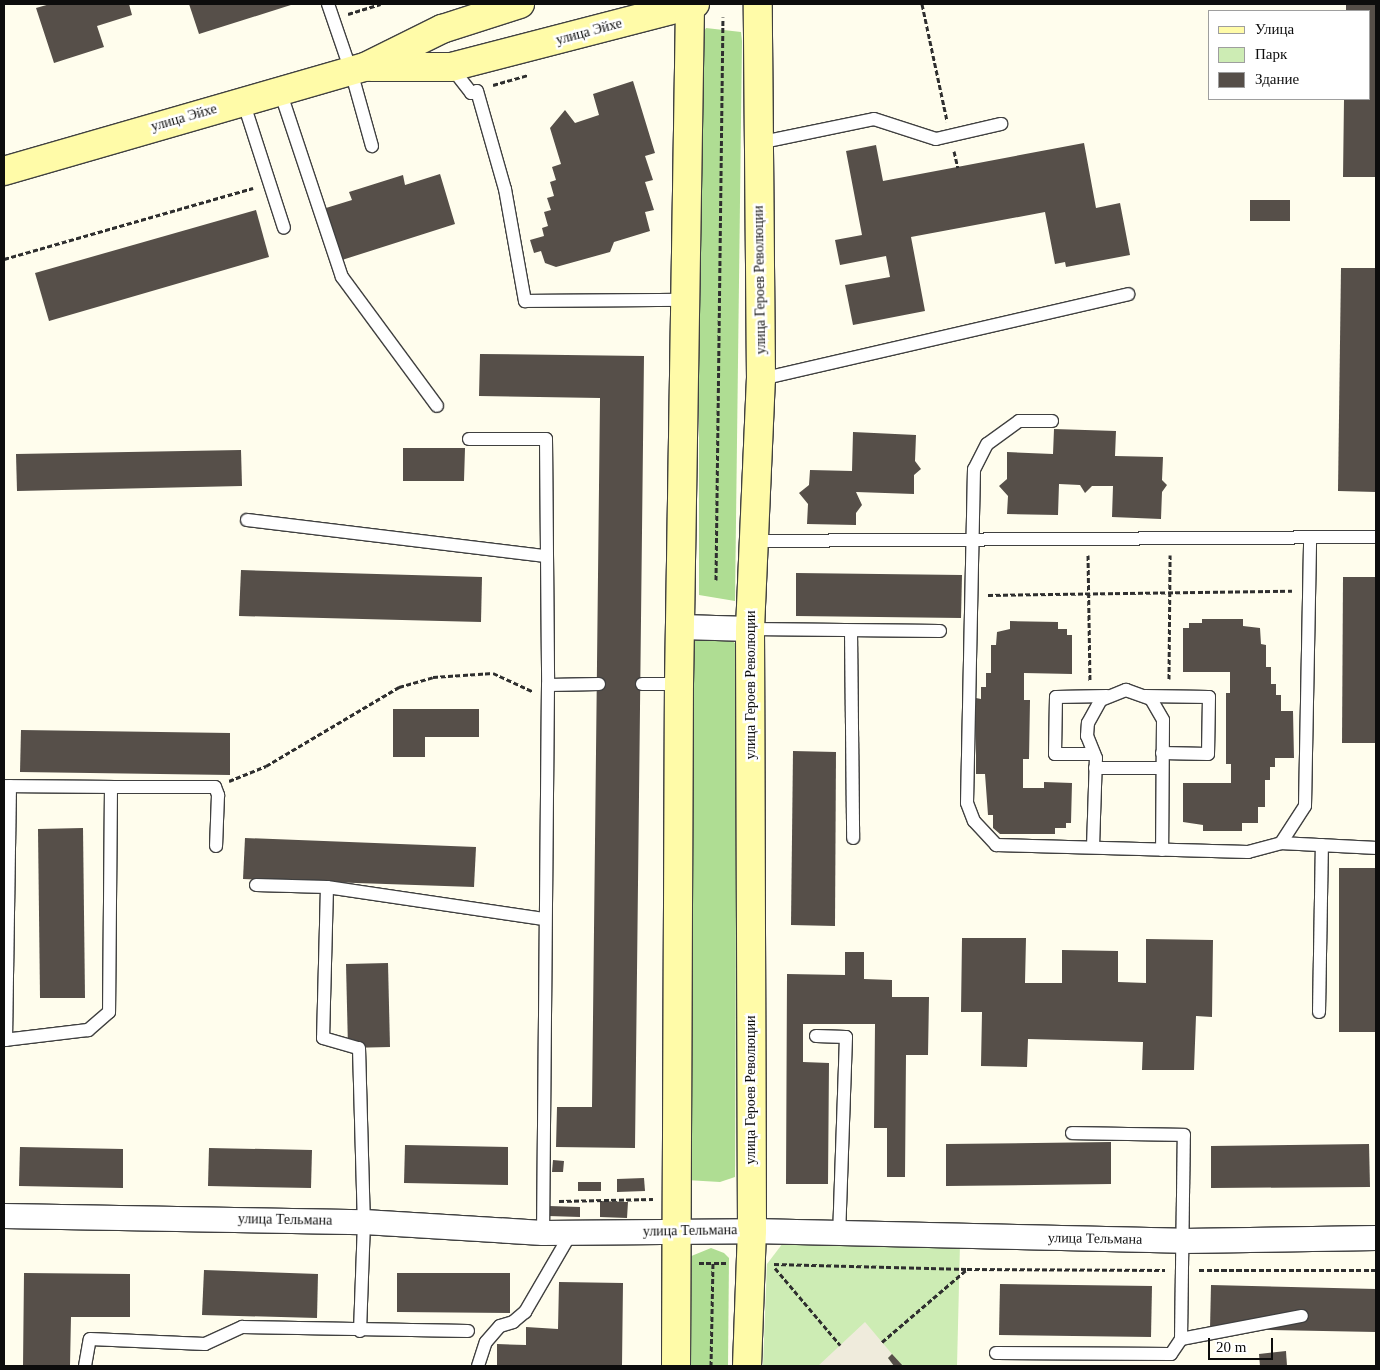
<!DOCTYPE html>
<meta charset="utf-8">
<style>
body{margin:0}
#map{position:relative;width:1380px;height:1370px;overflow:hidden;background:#fffded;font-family:Georgia,serif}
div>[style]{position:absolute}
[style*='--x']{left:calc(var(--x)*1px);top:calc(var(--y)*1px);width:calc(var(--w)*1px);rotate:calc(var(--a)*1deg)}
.green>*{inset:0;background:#cdecb4}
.forest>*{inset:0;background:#afdd93}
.plaza>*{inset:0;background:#efebdc}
.building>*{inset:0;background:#564f49}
.path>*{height:3px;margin-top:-1.5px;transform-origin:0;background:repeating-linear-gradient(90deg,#2f2f2f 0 5px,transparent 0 7.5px)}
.roads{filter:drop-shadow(1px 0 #404040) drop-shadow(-1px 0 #404040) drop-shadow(0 1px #404040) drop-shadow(0 -1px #404040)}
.lane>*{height:12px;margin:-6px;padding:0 6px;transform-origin:6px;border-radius:6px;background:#fff}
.street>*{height:24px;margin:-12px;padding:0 12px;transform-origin:12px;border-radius:12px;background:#fff}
.secondary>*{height:28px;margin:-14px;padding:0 14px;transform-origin:14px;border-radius:14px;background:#fffba8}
span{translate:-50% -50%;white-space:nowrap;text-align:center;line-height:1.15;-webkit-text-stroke:5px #fff;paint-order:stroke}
.street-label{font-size:14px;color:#0d0d0d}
.frame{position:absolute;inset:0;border:5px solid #0d0d0d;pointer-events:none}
.legend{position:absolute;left:1208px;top:10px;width:162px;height:90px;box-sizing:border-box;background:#fff;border:1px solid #9e9e9e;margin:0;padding:6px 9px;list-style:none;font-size:15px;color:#0d0d0d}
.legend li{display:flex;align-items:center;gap:10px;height:25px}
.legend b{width:25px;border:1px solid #9e9e9e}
.scale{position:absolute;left:1208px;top:1338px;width:65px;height:22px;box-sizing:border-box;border:2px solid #0d0d0d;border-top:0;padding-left:6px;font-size:15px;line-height:18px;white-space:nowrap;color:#0d0d0d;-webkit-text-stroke:4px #fff;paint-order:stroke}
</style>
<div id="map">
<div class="green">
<div style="clip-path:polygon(786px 1239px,960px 1244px,957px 1366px,763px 1366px,767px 1264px)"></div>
</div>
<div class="forest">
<div style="clip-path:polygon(706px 28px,741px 32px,742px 41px,735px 601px,699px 595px,699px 40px)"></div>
<div style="clip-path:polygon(708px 635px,728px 637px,737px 645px,735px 1177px,720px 1182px,686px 1180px,692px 642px)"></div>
<div style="clip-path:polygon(711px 1248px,724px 1253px,729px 1258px,728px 1366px,684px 1366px,689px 1257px)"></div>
</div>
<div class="plaza">
<div style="clip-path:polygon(865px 1322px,892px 1354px,888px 1358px,894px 1366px,818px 1366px)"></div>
</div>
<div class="building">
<div style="clip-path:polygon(50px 4px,129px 4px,132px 15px,97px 26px,104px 47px,54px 63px,36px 8px)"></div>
<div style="clip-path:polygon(189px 4px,294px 4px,199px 34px)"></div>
<div style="clip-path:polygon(1346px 4px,1376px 4px,1376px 177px,1343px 177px,1344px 99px,1369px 99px,1369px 11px,1346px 11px)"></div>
<div style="clip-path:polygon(633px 81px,655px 153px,645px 156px,653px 180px,645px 182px,654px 210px,645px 212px,650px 231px,614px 242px,610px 252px,556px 267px,545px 263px,541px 251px,534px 253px,530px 240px,544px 236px,542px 228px,548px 226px,544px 212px,551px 210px,547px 198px,554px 196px,550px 182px,556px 180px,552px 167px,561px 164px,550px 128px,565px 110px,575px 123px,599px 115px,593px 94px)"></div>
<div style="clip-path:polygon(1084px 143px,1096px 208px,1120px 203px,1130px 255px,1066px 267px,1065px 262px,1055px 264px,1045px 212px,911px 237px,925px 311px,853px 325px,845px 285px,890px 277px,886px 256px,840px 265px,835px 240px,862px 235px,846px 151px,876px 145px,883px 181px)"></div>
<div style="clip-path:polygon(440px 174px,455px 224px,342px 260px,326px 208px,352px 200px,349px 192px,403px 175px,405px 185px)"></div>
<div style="clip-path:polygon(1250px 200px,1290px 200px,1290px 221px,1250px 221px)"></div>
<div style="clip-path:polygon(256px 210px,269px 257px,49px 321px,35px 273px)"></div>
<div style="clip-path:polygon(1341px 268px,1376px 268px,1376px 492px,1338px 491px)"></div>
<div style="clip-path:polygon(480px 354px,644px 356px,635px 1148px,556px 1147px,557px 1107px,592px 1107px,600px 398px,479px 396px)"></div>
<div style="clip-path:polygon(1054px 429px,1116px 431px,1115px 456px,1163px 457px,1162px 480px,1167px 485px,1162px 492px,1161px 519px,1112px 517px,1113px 486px,1092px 486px,1085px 493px,1080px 485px,1059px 484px,1058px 515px,1007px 514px,1008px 496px,999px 486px,1007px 479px,1007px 452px,1053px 454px)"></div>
<div style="clip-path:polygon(853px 432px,916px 435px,915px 461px,921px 469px,914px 475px,914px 494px,856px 492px,862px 505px,856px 513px,856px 525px,807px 524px,808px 504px,799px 493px,809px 485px,810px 470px,852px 471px)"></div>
<div style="clip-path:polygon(403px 448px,465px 448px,464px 481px,403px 481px)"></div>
<div style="clip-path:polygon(241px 450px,242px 486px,17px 491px,16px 454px)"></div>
<div style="clip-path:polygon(241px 570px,482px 577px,481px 622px,239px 616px)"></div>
<div style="clip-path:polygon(796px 573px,962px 575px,961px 618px,796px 616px)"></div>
<div style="clip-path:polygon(1343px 577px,1376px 577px,1376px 743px,1342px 743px)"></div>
<div style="clip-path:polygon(1202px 619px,1243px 619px,1243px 626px,1260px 628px,1261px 644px,1266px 645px,1266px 667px,1271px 667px,1271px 684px,1276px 684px,1276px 695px,1281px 695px,1281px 711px,1293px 711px,1294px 758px,1275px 758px,1275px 767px,1270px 767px,1270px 780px,1265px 780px,1265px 807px,1258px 807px,1258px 823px,1242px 823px,1242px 831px,1203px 831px,1203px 825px,1183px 822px,1183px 783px,1231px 783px,1231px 764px,1226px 764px,1226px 693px,1230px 693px,1230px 672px,1183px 672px,1183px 628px,1189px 628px,1189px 623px,1202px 623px)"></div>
<div style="clip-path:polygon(1010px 621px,1058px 622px,1058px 629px,1067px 629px,1067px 635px,1072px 635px,1072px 674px,1024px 673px,1024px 700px,1030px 700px,1029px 759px,1023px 759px,1023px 788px,1044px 788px,1044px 782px,1072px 783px,1071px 823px,1066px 823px,1066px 828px,1055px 828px,1055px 834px,1000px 834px,993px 828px,993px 815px,988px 815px,985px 774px,976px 774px,976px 698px,981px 699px,981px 687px,986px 687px,986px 673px,991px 673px,991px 645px,996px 645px,997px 632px,1010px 629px)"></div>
<div style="clip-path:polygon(393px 709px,479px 709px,479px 737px,425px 737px,425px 757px,393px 757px)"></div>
<div style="clip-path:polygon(21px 730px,230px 733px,230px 775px,20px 772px)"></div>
<div style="clip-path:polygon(793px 751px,836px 752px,835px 926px,791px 925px)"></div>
<div style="clip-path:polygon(83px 828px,85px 998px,40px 998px,38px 829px)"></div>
<div style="clip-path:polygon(245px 838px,476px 847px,474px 887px,243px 879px)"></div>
<div style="clip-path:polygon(1339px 868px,1376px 868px,1376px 1032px,1339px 1032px)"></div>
<div style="clip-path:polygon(962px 938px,1026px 938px,1025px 983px,1062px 983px,1062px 950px,1118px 951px,1118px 982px,1146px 983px,1146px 939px,1213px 940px,1212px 1017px,1196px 1016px,1194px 1070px,1142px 1070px,1143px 1042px,1028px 1039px,1027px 1067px,981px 1066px,982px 1012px,961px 1012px)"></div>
<div style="clip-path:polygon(845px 952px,864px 952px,864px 979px,892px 980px,892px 997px,929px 997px,928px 1055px,906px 1055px,905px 1177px,887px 1177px,887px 1128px,874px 1128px,875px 1024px,803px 1024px,803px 1062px,829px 1063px,828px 1184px,786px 1184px,787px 974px,845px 975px)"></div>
<div style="clip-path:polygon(388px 963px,390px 1047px,348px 1048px,346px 964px)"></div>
<div style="clip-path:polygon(1111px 1142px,1111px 1184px,946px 1186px,946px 1144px)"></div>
<div style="clip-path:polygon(1369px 1144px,1370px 1187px,1211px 1188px,1211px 1146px)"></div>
<div style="clip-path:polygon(405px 1145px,508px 1147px,508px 1185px,404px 1183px)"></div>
<div style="clip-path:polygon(20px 1147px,123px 1149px,123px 1188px,19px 1186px)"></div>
<div style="clip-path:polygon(209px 1148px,312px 1150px,311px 1188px,208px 1186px)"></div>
<div style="clip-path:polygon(553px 1160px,564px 1161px,563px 1172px,552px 1172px)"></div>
<div style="clip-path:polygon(644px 1178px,645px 1191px,617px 1192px,617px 1179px)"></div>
<div style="clip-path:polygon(578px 1182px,601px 1182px,601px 1191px,578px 1191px)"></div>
<div style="clip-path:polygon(600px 1201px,628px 1202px,627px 1218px,600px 1217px)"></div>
<div style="clip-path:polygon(549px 1206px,580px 1207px,580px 1217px,548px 1216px)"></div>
<div style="clip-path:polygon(204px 1270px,318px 1274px,317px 1318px,202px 1315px)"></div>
<div style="clip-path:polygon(24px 1273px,130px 1274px,130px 1317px,71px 1317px,70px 1366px,23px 1366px)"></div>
<div style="clip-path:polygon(397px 1273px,510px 1273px,510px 1313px,397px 1312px)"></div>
<div style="clip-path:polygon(559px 1282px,623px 1283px,622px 1366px,497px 1366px,497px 1344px,526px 1345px,526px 1327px,558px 1329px)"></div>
<div style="clip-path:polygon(1000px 1284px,1152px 1286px,1151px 1337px,999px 1335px)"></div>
<div style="clip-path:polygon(1211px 1285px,1376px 1289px,1376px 1332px,1210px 1329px)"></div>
<div style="clip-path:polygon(1286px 1351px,1287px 1366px,1260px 1366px,1259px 1354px)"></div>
<div style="clip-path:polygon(892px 1354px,903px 1366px,894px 1366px,888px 1358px)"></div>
</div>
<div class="path">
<div style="--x:922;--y:4;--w:120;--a:77.9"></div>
<div style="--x:348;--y:14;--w:34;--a:-17"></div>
<div style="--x:493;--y:85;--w:36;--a:-16"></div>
<div style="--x:954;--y:151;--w:17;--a:77"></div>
<div style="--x:4;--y:259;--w:259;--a:-15.9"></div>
<div style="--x:1088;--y:555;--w:126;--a:89.1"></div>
<div style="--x:716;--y:580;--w:563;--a:-89.29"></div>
<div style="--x:988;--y:595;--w:304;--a:-0.8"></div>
<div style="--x:1169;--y:679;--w:124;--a:-89.5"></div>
<div style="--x:229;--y:781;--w:40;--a:-22"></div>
<div style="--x:266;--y:766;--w:155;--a:-30.7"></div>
<div style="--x:399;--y:687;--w:35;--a:-16"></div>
<div style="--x:433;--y:677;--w:60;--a:-3.8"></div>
<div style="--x:493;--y:673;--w:43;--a:24.8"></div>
<div style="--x:559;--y:1201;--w:94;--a:-1.2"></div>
<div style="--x:699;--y:1263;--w:29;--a:0"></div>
<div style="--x:774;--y:1264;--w:193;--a:1.5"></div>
<div style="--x:967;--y:1269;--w:198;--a:0.3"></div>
<div style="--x:775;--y:1268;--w:101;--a:49.8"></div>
<div style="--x:1199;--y:1270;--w:177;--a:0"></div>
<div style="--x:882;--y:1342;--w:111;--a:-40.6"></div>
<div style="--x:711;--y:1366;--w:103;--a:-88.9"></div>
</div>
<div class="roads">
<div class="lane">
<div style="--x:328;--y:4;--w:71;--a:71.1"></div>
<div style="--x:351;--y:71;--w:78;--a:74.4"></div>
<div style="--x:451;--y:67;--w:33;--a:52"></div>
<div style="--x:471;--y:93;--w:6;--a:-18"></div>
<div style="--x:477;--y:91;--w:102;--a:74.1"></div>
<div style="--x:505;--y:189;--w:114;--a:79.9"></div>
<div style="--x:525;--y:301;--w:161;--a:-0.4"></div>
<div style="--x:280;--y:91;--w:196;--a:71.6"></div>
<div style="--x:342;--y:277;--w:160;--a:53.6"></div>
<div style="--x:243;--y:101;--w:133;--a:72.1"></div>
<div style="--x:758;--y:143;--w:118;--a:-11.7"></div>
<div style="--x:874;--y:119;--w:65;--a:17.9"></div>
<div style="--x:936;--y:139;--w:67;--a:-13"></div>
<div style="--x:761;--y:379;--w:377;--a:-13"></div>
<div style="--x:1052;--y:421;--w:33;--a:180"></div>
<div style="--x:1019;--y:421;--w:39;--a:144"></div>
<div style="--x:987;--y:444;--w:28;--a:117"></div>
<div style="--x:974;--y:469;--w:334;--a:91.2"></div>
<div style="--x:967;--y:803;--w:19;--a:69"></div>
<div style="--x:974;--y:821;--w:33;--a:47"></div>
<div style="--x:996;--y:845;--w:252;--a:1.6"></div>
<div style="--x:1248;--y:852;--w:34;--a:-15"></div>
<div style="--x:1281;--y:843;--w:44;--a:-57"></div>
<div style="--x:1305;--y:806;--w:268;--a:-88.9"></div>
<div style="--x:469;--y:439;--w:77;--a:0"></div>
<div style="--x:546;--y:439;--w:246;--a:89.5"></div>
<div style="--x:548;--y:685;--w:548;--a:90.52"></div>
<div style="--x:247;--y:520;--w:301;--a:6.9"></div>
<div style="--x:753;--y:541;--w:623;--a:-0.37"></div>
<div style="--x:750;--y:629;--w:190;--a:0.6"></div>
<div style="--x:851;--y:631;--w:207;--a:89.4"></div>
<div style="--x:642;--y:684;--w:37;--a:0"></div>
<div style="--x:548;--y:685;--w:51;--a:-1.1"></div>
<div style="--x:1145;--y:696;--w:64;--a:0.9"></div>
<div style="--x:1209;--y:697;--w:57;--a:91"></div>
<div style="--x:1208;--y:754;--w:46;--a:-178.8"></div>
<div style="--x:1094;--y:754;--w:39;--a:180"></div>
<div style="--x:1055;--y:754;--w:57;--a:-89"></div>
<div style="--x:1056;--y:697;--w:51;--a:-1.1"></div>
<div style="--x:1095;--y:768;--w:67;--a:0"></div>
<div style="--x:4;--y:786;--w:107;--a:0.5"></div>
<div style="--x:111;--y:787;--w:225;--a:90.5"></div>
<div style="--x:109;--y:1012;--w:28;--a:139"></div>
<div style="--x:88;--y:1030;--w:85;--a:173.2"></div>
<div style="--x:111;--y:787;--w:104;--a:0"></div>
<div style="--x:215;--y:787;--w:9;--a:69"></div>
<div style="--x:218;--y:795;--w:51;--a:92.2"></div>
<div style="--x:1281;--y:843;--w:95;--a:3"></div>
<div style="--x:1093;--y:847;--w:89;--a:-88.1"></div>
<div style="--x:1096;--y:758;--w:24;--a:-112"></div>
<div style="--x:1087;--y:736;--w:13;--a:-86"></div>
<div style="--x:1088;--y:723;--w:26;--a:-61"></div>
<div style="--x:1101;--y:700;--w:27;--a:-22"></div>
<div style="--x:1126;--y:690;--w:27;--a:20"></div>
<div style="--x:1151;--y:699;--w:24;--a:60"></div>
<div style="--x:1163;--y:720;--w:130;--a:90.4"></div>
<div style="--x:256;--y:885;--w:71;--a:1.6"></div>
<div style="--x:327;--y:887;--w:219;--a:8.4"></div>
<div style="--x:327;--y:887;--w:151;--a:91.5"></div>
<div style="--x:323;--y:1038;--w:37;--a:16"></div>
<div style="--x:359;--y:1048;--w:174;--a:88.4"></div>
<div style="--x:364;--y:1222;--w:109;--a:92.1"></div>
<div style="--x:1319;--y:1012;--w:167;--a:-89"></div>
<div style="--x:816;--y:1036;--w:30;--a:2"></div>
<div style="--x:846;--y:1037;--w:196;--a:92"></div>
<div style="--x:6;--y:1040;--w:254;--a:-89.1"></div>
<div style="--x:1181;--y:1339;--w:123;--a:-10.8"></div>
<div style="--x:996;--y:1353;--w:175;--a:0.3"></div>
<div style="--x:1171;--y:1354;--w:18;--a:-56"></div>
<div style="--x:1181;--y:1339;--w:204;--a:-89.2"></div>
<div style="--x:1184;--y:1135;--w:112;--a:-179"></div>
<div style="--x:85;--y:1366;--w:27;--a:-80"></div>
<div style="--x:90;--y:1339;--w:115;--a:2.5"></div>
<div style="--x:205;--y:1344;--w:41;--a:-24.7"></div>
<div style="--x:242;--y:1327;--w:226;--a:1"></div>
<div style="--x:478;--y:1366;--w:25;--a:-72"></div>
<div style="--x:486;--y:1342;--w:21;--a:-49"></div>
<div style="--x:500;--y:1326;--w:14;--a:-17"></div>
<div style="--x:513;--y:1322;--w:16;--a:-40"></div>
<div style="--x:525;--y:1312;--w:91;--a:-59.8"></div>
</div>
<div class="street">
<div style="--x:681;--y:627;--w:69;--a:1.7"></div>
<div style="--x:4;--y:1216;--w:360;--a:1"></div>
<div style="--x:364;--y:1222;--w:179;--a:3.5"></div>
<div style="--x:543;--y:1233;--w:209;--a:-0.5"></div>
<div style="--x:752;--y:1231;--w:431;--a:1.3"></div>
<div style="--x:1183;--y:1241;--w:193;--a:-0.9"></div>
</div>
<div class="secondary">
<div style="--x:371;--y:67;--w:80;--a:0"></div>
<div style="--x:451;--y:67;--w:252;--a:-14.5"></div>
<div style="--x:4;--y:171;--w:376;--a:-16.1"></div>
<div style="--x:365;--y:67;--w:86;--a:-26.3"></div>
<div style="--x:442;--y:29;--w:82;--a:-17.8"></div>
<div style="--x:676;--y:1366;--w:682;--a:-89.75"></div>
<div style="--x:679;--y:684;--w:680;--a:-89.07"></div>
<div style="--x:747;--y:1366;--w:135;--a:-87.9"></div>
<div style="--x:752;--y:1231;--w:602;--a:-90.19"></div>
<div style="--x:750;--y:629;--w:250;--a:-87.5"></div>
<div style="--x:761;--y:379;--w:375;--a:-90.5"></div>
</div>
</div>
<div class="street-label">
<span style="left:589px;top:32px;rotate:-15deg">улица Эйхе</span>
<span style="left:184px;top:118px;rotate:-16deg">улица Эйхе</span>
<span style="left:760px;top:280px;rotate:-91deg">улица Героев Революции</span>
<span style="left:751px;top:685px;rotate:-90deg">улица Героев Революции</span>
<span style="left:751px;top:1090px;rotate:-90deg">улица Героев Революции</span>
<span style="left:285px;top:1220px;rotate:1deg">улица Тельмана</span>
<span style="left:690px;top:1231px;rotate:-1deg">улица Тельмана</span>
<span style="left:1095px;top:1239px;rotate:1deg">улица Тельмана</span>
</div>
<div class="frame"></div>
<ul class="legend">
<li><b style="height:6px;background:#fffba8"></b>Улица</li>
<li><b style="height:14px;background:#cdecb4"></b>Парк</li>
<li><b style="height:14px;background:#564f49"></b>Здание</li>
</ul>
<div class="scale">20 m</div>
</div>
